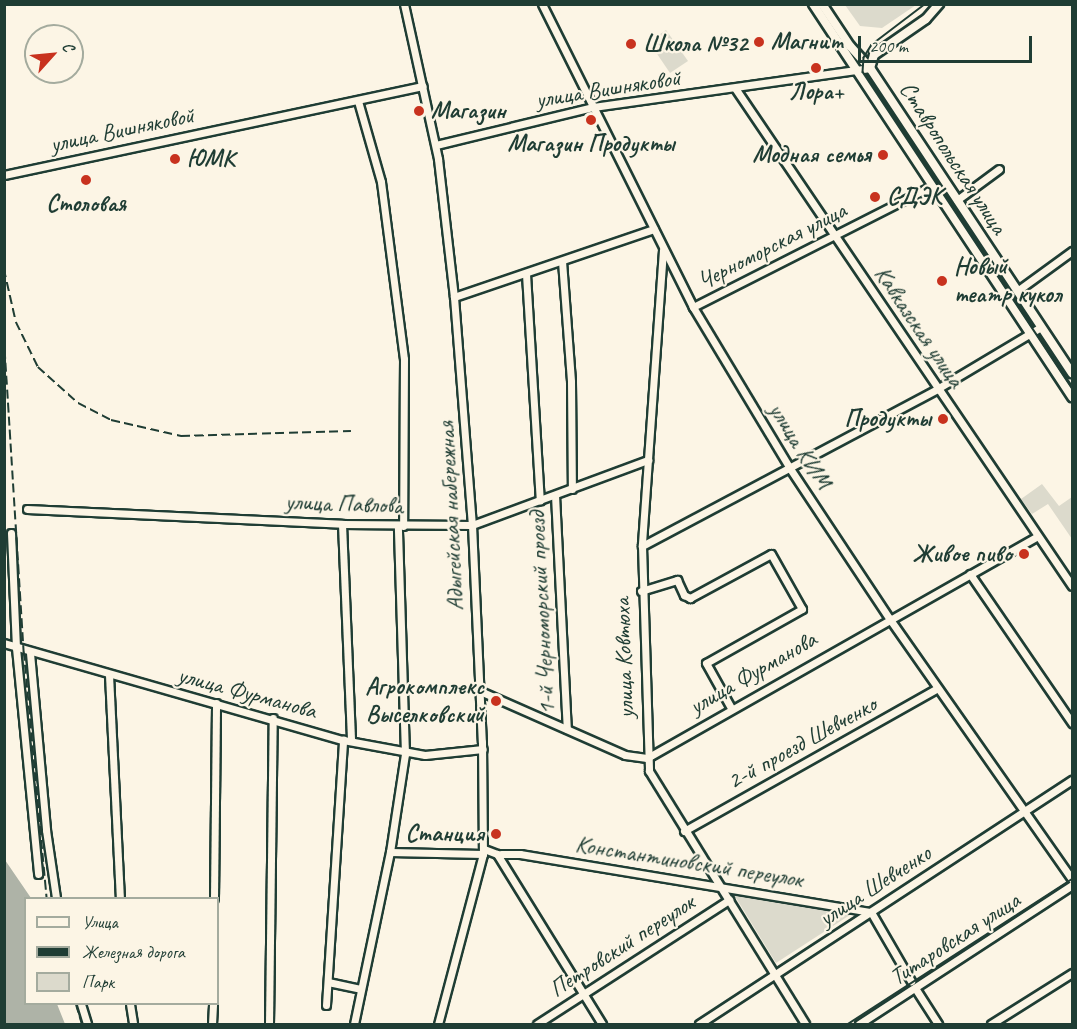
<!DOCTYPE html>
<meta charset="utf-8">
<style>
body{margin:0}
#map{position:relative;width:1077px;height:1029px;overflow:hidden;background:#fcf5e5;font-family:Caveat,sans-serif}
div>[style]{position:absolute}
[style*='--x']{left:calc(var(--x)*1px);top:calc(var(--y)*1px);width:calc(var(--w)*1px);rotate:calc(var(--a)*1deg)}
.green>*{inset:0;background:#dcdacc}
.water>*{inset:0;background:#aeb3a7}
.roads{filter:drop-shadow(2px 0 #1f3d34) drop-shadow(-2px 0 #1f3d34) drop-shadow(0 2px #1f3d34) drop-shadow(0 -2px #1f3d34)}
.minor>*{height:7px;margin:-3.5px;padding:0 3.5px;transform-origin:3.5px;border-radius:3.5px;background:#fcf5e5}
.major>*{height:8px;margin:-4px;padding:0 4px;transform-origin:4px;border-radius:4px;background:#fcf5e5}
.tram>*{height:1.5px;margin:-0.75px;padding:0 0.75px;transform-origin:0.75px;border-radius:0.75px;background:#1f3d34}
.rail>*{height:1.5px;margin-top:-0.75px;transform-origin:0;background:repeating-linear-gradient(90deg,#1f3d34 0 9px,transparent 0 13.5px)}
.dots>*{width:16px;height:16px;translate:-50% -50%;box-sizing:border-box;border:3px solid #fcf5e5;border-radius:50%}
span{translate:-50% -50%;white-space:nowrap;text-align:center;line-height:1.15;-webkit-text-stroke:4.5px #fcf5e5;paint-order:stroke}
.poi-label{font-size:24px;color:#1f3d34;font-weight:700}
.left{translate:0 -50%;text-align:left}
.right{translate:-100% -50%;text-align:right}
.street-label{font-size:24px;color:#1f3d34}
.frame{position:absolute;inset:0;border:6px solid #1f3d34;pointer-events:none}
.legend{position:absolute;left:24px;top:897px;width:195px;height:108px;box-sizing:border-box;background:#fcf5e5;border:2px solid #a4ab9e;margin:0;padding:8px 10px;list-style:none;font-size:18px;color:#1f3d34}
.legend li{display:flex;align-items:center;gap:12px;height:30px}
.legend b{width:30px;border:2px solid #a4ab9e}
.north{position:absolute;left:24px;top:24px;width:60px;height:60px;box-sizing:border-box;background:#fcf5e5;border:2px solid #a4ab9e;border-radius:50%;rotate:63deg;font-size:16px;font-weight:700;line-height:24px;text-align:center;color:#1f3d34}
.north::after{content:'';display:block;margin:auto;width:21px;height:27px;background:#c8321e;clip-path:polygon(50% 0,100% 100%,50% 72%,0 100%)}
.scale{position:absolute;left:858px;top:36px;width:174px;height:27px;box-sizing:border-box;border:3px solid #1f3d34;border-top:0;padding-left:8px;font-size:18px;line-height:21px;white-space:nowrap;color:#1f3d34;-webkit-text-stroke:4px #fcf5e5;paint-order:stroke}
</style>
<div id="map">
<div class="green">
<div style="clip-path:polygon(845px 5px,916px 5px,882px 28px,860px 26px)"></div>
<div style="clip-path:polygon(666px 30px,688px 61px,670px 73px,649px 42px)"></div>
<div style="clip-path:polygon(1042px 484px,1059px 506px,1072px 497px,1072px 539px,1048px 504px,1032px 514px,1021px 499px)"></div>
<div style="clip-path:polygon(733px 893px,773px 899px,853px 913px,776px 963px)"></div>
</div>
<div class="water">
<div style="clip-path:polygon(5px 860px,31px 898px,26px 898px,26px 1004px,57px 1004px,65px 1024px,5px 1024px)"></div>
</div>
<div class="roads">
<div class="minor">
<div style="--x:404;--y:4;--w:159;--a:77.6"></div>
<div style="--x:438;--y:159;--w:139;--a:83.4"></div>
<div style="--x:454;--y:297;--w:229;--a:85.5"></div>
<div style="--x:472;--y:525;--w:217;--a:87.4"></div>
<div style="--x:482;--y:742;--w:112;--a:89.5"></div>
<div style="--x:483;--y:854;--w:176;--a:104.8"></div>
<div style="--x:542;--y:4;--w:339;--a:63.5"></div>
<div style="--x:693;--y:307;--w:187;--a:59"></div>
<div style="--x:789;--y:467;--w:181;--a:56.5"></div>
<div style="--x:889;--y:618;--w:319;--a:55"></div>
<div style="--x:735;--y:88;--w:601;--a:55.91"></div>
<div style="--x:358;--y:101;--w:84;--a:74.1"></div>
<div style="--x:381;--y:182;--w:178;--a:82.6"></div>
<div style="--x:404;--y:359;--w:167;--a:90.3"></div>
<div style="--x:436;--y:145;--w:162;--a:-13.6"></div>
<div style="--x:593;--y:107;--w:280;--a:-8"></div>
<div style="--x:4;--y:175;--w:428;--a:-12"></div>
<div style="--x:957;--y:200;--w:52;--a:-36.4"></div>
<div style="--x:663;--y:250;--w:297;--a:94.1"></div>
<div style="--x:642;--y:546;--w:225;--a:88.2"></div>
<div style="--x:649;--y:771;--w:297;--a:58.3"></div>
<div style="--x:562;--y:261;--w:121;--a:85.7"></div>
<div style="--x:571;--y:382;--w:107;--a:89.5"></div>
<div style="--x:526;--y:274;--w:227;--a:86.5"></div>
<div style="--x:1017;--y:291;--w:68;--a:-36"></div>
<div style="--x:454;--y:297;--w:211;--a:-18.8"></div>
<div style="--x:693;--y:307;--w:268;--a:-26.9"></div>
<div style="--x:555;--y:495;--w:234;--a:87.1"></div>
<div style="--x:27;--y:509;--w:315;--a:2.7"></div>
<div style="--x:342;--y:524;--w:130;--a:0.4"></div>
<div style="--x:472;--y:525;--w:188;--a:-20.3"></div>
<div style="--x:342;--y:524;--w:217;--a:87.6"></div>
<div style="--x:11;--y:533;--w:115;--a:87.5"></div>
<div style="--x:16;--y:648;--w:227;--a:84.4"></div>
<div style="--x:642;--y:546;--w:334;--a:-28"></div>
<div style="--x:937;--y:389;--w:121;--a:-30.8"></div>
<div style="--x:970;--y:574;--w:181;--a:55.6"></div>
<div style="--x:641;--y:591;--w:38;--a:-17"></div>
<div style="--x:677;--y:580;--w:17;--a:65"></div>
<div style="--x:684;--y:595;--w:7;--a:27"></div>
<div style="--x:690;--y:598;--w:92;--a:-28.5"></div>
<div style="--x:771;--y:554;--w:63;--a:60.6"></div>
<div style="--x:802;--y:609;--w:110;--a:150.6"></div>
<div style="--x:706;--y:663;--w:51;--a:60.9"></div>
<div style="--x:4;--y:643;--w:353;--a:16"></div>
<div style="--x:343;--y:740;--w:83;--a:10.4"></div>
<div style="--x:425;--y:755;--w:58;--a:-5.9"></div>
<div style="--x:30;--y:653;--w:178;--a:84.8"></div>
<div style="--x:46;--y:830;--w:69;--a:81.6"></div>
<div style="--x:109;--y:675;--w:223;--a:87.2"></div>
<div style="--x:480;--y:691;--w:158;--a:23.8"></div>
<div style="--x:625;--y:755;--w:22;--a:8"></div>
<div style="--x:647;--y:758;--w:449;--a:-29.6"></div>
<div style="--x:684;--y:831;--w:291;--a:-29.4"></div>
<div style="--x:484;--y:849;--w:14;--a:21"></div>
<div style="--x:497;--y:854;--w:200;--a:58.3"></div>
<div style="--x:390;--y:852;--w:93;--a:1.2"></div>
<div style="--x:501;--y:854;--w:19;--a:0"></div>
<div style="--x:520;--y:854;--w:356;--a:9.4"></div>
<div style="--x:214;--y:898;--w:195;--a:-89.4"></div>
<div style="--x:871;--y:912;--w:80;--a:59.9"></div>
<div style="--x:328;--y:982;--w:33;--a:12"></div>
<div style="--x:915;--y:988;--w:43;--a:57.4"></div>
<div style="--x:81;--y:1004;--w:21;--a:73"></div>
<div style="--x:130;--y:1004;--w:20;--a:81"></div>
<div style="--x:326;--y:1005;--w:266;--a:-86.3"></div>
<div style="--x:212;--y:1024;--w:20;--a:-87"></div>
<div style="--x:269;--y:1024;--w:306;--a:-89.3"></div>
<div style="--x:354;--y:1024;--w:176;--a:-78.2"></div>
<div style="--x:390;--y:852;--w:99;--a:-81.3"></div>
<div style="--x:405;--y:754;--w:229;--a:-91.8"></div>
<div style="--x:537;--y:1024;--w:229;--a:-32.9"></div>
<div style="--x:699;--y:1024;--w:446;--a:-33.2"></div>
<div style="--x:859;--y:1024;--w:254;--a:-33.1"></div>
<div style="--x:991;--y:1024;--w:96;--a:-32.2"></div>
</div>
<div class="major">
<div style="--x:813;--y:4;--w:471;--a:56.6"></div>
<div style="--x:822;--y:4;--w:50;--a:56.3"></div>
<div style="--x:850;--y:46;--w:30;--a:48"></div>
<div style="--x:870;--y:68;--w:366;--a:56.5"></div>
<div style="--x:870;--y:68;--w:14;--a:-73"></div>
<div style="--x:874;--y:55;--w:63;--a:-34.7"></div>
<div style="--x:926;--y:19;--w:20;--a:-49"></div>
</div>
</div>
<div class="tram">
<div style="--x:926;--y:4;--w:68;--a:142.8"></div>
<div style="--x:872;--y:45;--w:15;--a:122"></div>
<div style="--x:864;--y:58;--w:14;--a:94"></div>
<div style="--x:863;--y:72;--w:379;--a:56.5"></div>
<div style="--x:848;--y:1024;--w:267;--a:-32.9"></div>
</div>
<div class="rail">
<div style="--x:4;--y:269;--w:54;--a:77.2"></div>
<div style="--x:16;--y:322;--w:50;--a:63.9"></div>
<div style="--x:38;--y:367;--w:54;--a:42"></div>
<div style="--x:78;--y:403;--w:37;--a:27"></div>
<div style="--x:111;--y:420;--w:72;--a:12.9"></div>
<div style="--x:181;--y:436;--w:170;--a:-1.7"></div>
<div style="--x:4;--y:336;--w:317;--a:86.4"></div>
<div style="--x:24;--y:652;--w:247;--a:84.7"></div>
<div style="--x:76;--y:1004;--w:21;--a:73"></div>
</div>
<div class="dots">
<div style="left:759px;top:42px;background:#c8321e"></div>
<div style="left:631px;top:44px;background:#c8321e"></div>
<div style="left:816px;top:68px;background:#c8321e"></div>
<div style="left:419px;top:111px;background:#c8321e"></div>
<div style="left:591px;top:120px;background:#c8321e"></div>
<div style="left:883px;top:155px;background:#c8321e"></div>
<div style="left:175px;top:159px;background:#c8321e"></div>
<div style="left:86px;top:180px;background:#c8321e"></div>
<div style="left:875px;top:197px;background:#c8321e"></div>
<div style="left:942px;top:281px;background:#c8321e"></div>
<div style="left:943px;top:419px;background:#c8321e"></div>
<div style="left:1024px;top:554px;background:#c8321e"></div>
<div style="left:496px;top:701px;background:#c8321e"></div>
<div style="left:496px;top:834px;background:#c8321e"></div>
</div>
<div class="poi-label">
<span class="left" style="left:771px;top:42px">Магнит</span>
<span class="left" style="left:643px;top:44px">Школа №32</span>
<span style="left:816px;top:92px">Лора+</span>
<span class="left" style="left:431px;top:111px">Магазин</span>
<span style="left:591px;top:144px">Магазин Продукты</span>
<span class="right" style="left:871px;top:155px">Модная семья</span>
<span class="left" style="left:187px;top:159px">ЮМК</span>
<span class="left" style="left:887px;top:197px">СДЭК</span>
<span style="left:86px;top:204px">Столовая</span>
<span class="left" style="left:954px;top:281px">Новый<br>театр кукол</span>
<span class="right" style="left:931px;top:419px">Продукты</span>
<span class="right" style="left:1012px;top:554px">Живое пиво</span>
<span class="right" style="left:484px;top:701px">Агрокомплекс<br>Выселковский</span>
<span class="right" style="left:484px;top:834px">Станция</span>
</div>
<div class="street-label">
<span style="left:608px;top:89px;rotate:-9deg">улица Вишняковой</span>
<span style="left:122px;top:130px;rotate:-12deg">улица Вишняковой</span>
<span style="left:953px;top:158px;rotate:57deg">Ставропольская улица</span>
<span style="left:772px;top:246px;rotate:-27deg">Черноморская улица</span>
<span style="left:919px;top:327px;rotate:56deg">Кавказская улица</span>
<span style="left:800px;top:446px;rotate:58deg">улица КИМ</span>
<span style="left:344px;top:504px;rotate:2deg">улица Павлова</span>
<span style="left:451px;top:516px;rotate:-93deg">Адыгейская набережная</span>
<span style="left:542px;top:613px;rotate:-93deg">1-й Черноморский проезд</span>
<span style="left:624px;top:658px;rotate:-92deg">улица Ковтюха</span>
<span style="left:753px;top:673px;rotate:-30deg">улица Фурманова</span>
<span style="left:247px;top:693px;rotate:15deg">улица Фурманова</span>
<span style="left:802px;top:743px;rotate:-29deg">2-й проезд Шевченко</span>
<span style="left:689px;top:862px;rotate:9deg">Константиновский переулок</span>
<span style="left:875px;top:886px;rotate:-33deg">улица Шевченко</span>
<span style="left:955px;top:939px;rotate:-33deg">Титаровская улица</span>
<span style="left:622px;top:946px;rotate:-33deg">Петровский переулок</span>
</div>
<div class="frame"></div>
<ul class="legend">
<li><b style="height:8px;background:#fcf5e5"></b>Улица</li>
<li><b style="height:8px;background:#1f3d34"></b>Железная дорога</li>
<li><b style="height:16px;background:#dcdacc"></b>Парк</li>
</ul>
<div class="north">С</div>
<div class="scale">200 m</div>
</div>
